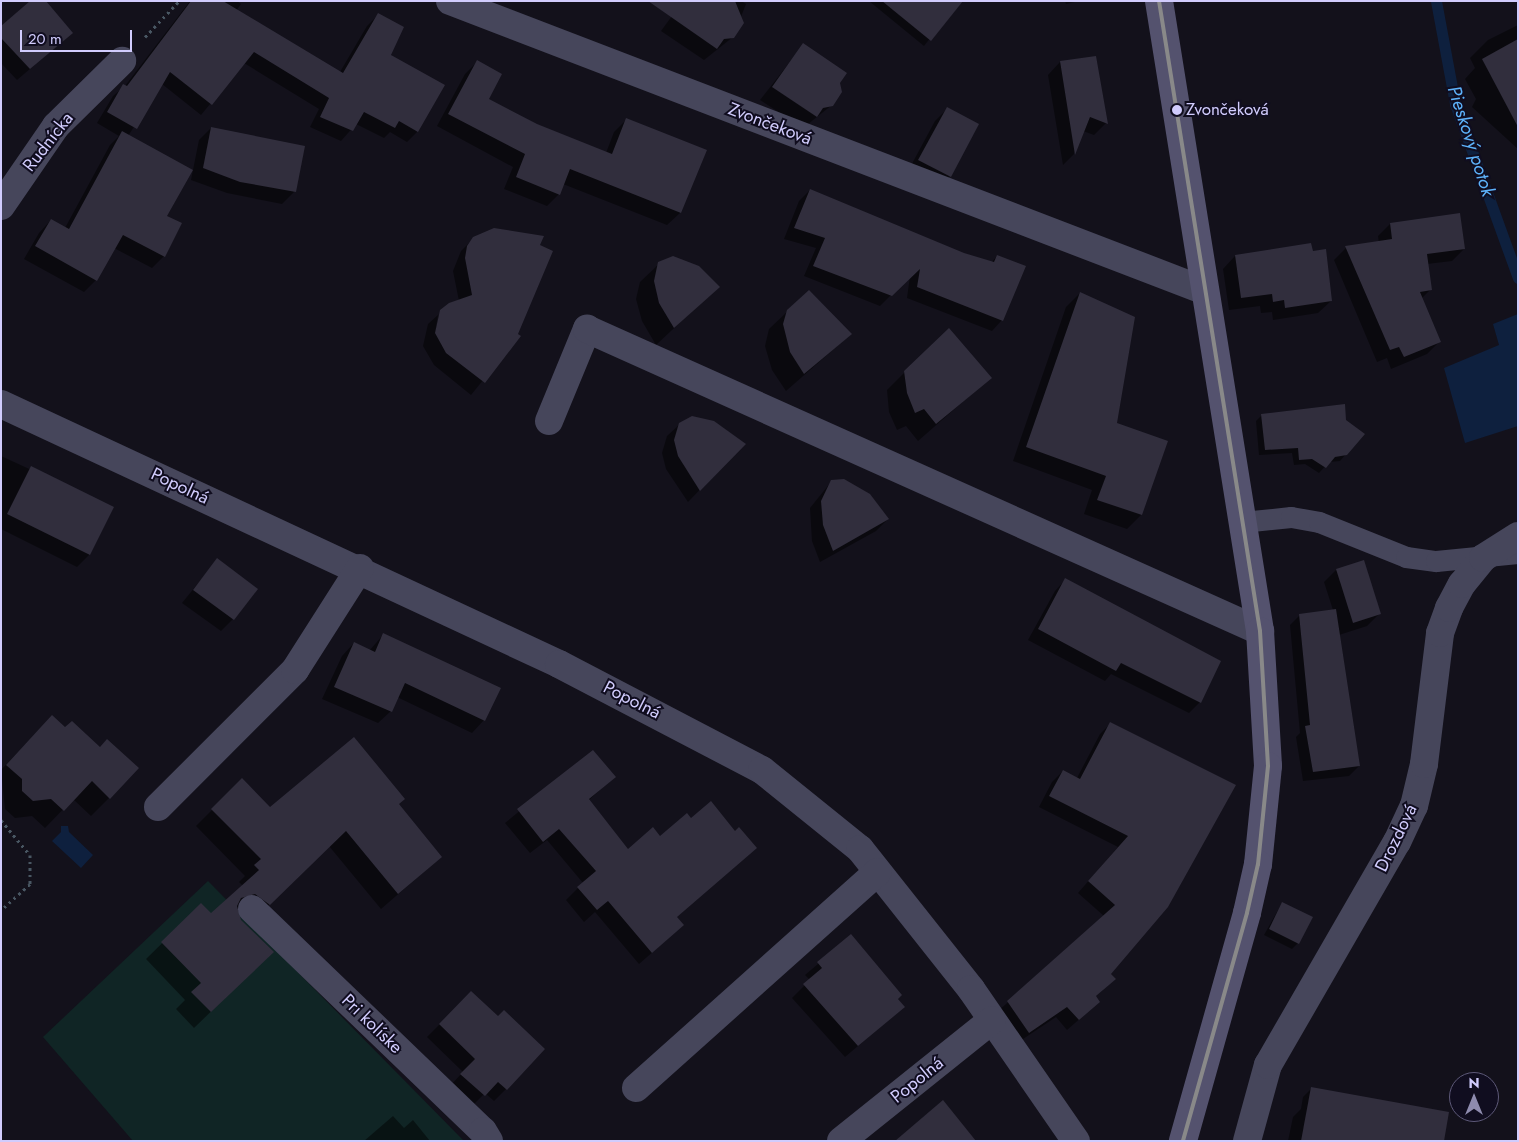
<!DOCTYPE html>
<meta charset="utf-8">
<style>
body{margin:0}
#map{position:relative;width:1519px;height:1142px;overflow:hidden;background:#13111b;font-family:Jost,sans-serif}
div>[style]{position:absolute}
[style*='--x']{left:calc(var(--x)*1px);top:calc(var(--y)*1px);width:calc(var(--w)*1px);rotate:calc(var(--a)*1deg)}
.green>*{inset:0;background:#102525}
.water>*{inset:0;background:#0e203e}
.shadow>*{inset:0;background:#0007}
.stream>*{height:11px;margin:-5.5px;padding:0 5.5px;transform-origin:5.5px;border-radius:5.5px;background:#0e203e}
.building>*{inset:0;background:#312e3d}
.path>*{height:3px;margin-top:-1.5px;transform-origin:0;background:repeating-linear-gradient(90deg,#495763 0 2.5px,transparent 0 6.5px)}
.lane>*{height:21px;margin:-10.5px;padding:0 10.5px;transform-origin:10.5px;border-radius:10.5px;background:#46465b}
.street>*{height:28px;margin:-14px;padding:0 14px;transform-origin:14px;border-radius:14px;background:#46465b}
.secondary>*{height:28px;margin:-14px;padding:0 14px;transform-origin:14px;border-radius:14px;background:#54526e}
.bus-1>*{height:4px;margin:-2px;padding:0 2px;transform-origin:2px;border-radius:2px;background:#898989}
.dots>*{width:14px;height:14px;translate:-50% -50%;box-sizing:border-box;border:2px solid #100d1f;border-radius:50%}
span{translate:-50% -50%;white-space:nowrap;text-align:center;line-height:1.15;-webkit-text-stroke:4px #100d1f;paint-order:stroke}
.bus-label{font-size:17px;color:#d1ccfd}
.left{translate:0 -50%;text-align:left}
.street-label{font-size:18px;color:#d1ccfd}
.water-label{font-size:19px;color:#5db2fa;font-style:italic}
.frame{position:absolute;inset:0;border:2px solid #d1ccfd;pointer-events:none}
.north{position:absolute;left:1449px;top:1072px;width:50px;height:50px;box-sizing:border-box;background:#100d1f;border:1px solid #5d5978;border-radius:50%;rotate:0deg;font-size:14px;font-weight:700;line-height:20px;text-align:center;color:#d1ccfd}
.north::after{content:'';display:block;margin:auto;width:18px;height:22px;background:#8e8bae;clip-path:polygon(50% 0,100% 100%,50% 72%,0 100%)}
.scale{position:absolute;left:20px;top:30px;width:112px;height:22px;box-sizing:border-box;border:2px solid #d1ccfd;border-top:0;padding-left:6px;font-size:15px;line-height:18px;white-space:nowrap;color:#d1ccfd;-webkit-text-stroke:4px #100d1f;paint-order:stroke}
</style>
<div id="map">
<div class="green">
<div style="clip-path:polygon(208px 881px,464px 1141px,133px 1141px,43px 1037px)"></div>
</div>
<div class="water">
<div style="clip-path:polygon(1518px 314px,1518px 426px,1465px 443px,1444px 368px,1499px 345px,1493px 324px)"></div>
<div style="clip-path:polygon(61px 826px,68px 826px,69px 832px,93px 855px,81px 868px,52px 841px,61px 832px)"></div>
</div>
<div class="shadow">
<div style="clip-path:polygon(190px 1px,237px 1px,241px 4px,236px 11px,340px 72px,367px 26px,378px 15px,417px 132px,407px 142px,390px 132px,384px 138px,356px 124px,341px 141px,310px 127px,319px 109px,244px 63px,201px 115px,162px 84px,128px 136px,165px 216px,164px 256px,152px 268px,114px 248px,96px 280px,84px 292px,24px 259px,39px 233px,51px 220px,65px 228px,110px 145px,119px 136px,97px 123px,113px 96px,125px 86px)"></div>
<div style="clip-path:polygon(683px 1px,741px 1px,746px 4px,733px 37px,704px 60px,661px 31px)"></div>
<div style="clip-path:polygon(869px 1px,959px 1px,924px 46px)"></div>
<div style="clip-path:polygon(1065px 1px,1079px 1px,1066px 4px)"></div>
<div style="clip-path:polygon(1518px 25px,1518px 149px,1472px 107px,1476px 99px,1465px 79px,1475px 68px,1470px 58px,1488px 40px)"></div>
<div style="clip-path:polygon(1px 27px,72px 33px,17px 80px,1px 63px)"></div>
<div style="clip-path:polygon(804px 44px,839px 82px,832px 105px,803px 128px,760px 100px)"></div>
<div style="clip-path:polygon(477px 62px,487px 100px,536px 125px,606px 153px,614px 132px,627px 119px,705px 151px,680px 213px,667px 225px,563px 184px,559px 194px,547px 206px,504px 189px,513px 167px,437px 126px,465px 74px)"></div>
<div style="clip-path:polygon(1060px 62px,1106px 123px,1094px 135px,1083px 131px,1074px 154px,1063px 165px,1048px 75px)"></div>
<div style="clip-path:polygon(947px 109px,950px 176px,938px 188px,907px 173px,935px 121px)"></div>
<div style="clip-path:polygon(211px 128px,294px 192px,282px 204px,227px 193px,191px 180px,199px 140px)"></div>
<div style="clip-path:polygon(810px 190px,963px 254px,991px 263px,997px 256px,1002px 320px,992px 331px,907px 298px,910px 276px,880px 306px,804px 276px,816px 248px,784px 239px,799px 201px)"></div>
<div style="clip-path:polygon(1390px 224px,1464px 249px,1452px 261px,1427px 264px,1431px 289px,1421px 299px,1439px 342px,1427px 354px,1391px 369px,1387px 358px,1377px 362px,1334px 260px,1346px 248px,1379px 243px,1378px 236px)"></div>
<div style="clip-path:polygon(474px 238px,519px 336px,471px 395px,434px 365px,423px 346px,428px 324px,438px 315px,434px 339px,439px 314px,459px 301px,453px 271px,461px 251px)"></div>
<div style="clip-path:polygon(1235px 256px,1331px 301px,1318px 313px,1273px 320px,1272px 312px,1261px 313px,1260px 306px,1229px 310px,1223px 269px)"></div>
<div style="clip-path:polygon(659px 264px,718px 287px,656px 345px,642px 321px,636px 299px,640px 282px)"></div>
<div style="clip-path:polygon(1080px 293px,1141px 515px,1127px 529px,1084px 514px,1092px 490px,1013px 461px,1066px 307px)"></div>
<div style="clip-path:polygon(788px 311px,851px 334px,786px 391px,772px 370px,765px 346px,769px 329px)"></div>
<div style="clip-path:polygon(905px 372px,990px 378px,918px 441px,906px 426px,897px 430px,889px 412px,887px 390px)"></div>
<div style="clip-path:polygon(1262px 415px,1346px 454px,1340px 461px,1329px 462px,1319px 473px,1305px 464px,1294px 465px,1292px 453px,1259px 455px,1256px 421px)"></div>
<div style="clip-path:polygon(698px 418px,722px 427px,744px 444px,688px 502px,666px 469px,662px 453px,667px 436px,680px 424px)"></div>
<div style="clip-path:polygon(1px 456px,112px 507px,89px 555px,77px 567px,1px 529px)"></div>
<div style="clip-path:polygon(844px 480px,876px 503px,888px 519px,876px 531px,820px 562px,812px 541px,810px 508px,831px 482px)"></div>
<div style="clip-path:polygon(217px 560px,233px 619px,221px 631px,182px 603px)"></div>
<div style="clip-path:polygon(1336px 570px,1380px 613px,1367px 626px,1339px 635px,1359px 766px,1349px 776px,1303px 781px,1296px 737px,1300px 733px,1290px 625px,1300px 615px,1333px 610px,1324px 582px)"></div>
<div style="clip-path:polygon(1065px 580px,1220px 661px,1200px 702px,1189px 713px,1111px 674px,1105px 681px,1028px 640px,1055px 591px)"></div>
<div style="clip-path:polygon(383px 635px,484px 720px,472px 733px,397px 697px,391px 711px,378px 723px,322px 699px,342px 656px,354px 643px,369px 651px)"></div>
<div style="clip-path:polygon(1111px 723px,1234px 786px,1110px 974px,1103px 990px,1095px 997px,1099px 1002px,1067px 1030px,1056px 1017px,1017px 1043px,996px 1013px,1104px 916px,1078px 893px,1118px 847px,1039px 807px,1052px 782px,1063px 771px,1077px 778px,1100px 734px)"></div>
<div style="clip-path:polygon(65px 729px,109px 798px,91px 816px,73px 799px,45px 828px,32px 816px,15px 818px,5px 809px,1px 770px,34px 735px)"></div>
<div style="clip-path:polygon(593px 751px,614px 777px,589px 800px,628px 851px,660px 838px,691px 819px,735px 832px,755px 848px,676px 917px,670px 937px,639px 964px,595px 912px,584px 922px,566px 900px,583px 883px,547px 840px,530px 853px,505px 823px)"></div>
<div style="clip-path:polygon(242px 780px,270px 809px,397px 804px,441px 857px,381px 909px,329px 846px,253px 920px,237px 910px,256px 968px,194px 1028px,176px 1009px,185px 1000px,146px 959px,201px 905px,211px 915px,243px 886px,239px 882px,245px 876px,196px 826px)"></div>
<div style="clip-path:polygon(1282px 903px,1298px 943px,1292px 949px,1264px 935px)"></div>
<div style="clip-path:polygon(851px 936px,904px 1007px,845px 1057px,792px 998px,810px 980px,805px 975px)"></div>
<div style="clip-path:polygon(471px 993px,506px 1089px,494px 1101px,485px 1093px,471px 1107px,449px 1087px,463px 1072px,427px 1037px)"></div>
<div style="clip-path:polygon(1311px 1089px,1443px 1141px,1288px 1141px,1293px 1117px,1301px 1109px,1303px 1097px)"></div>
<div style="clip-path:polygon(393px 1116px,404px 1128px,413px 1120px,430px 1141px,364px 1141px)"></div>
</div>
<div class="stream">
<div style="--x:1436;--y:1;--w:105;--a:79.5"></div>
<div style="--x:1455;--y:104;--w:185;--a:70.1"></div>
</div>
<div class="building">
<div style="clip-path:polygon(30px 1px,46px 1px,73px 33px,30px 69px,1px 38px,1px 26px)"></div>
<div style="clip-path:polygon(191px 1px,223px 1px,343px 73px,378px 13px,404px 27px,391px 55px,445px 85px,418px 132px,399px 121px,395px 128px,364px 112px,353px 131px,320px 117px,329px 98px,254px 52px,212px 105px,170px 72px,137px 129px,107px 112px,123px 84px,127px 86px)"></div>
<div style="clip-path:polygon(648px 1px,735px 1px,744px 23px,734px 38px,724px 39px,717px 49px)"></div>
<div style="clip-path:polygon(882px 1px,963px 1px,931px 41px)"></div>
<div style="clip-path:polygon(1518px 39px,1518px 127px,1482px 59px)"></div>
<div style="clip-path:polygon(803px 43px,847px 73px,840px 83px,842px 92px,833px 106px,823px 108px,817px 117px,772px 87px)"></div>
<div style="clip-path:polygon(1096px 56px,1108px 124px,1090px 117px,1075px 155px,1060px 61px)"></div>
<div style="clip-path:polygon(477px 60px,502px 74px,489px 99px,537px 124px,612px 154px,626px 118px,707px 150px,681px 213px,570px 169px,560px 195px,516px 177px,525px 154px,448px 114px)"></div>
<div style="clip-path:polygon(947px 107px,979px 124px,951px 177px,918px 160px)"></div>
<div style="clip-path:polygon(211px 127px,305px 146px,296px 192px,240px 182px,203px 168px)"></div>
<div style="clip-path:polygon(122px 131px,193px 170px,167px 216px,182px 223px,165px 257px,123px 235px,97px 281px,35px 246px,51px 219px,69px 229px)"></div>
<div style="clip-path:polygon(810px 189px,964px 253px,994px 262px,997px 255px,1026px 266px,1003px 321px,917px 287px,920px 269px,892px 296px,813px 266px,825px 238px,794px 228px)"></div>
<div style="clip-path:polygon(1460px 213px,1465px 249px,1427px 254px,1432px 290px,1420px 292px,1441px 342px,1404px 357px,1399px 347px,1390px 350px,1345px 246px,1392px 239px,1390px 223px)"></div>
<div style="clip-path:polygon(494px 228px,544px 236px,540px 245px,553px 251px,518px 334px,521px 336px,485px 383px,446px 353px,435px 333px,440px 310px,449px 303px,472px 295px,465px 258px,467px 246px,473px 237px)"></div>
<div style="clip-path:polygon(1311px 243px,1313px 251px,1326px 249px,1332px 301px,1285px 308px,1284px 300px,1273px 302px,1272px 294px,1241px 298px,1235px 255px)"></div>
<div style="clip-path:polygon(673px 256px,699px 266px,720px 287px,674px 328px,659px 303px,654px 281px,658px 262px)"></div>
<div style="clip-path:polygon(809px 290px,852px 334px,804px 374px,790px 352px,783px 324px,787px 310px)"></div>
<div style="clip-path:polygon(1080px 292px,1135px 317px,1117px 423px,1168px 441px,1142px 515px,1097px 500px,1106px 476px,1026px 447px)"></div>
<div style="clip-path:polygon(949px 328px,992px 378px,936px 424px,924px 409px,915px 413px,907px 393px,904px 371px)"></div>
<div style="clip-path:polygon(1345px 404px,1346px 420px,1365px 434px,1347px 455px,1335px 457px,1326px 468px,1312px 459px,1299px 460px,1298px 448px,1265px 450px,1261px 414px)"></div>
<div style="clip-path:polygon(692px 416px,714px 421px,746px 444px,700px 491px,678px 456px,674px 440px,679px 423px)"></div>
<div style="clip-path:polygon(31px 466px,114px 507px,90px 555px,7px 514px)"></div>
<div style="clip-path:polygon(844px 479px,870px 494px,889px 519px,833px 551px,823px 525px,821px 501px,831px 480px)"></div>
<div style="clip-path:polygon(217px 558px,258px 589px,234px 620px,193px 590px)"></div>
<div style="clip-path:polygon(1364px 560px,1381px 614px,1353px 623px,1336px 569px)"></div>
<div style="clip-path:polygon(1065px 578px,1221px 661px,1201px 703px,1121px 663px,1116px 671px,1038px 629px)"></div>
<div style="clip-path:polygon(1336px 609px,1360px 766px,1313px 772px,1305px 726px,1310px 725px,1299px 614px)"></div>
<div style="clip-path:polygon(383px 633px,501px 688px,485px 721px,405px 683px,392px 712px,334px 687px,354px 642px,375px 652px)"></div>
<div style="clip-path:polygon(52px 715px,65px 727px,72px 721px,100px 747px,107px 739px,139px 768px,110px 799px,92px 781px,64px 811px,51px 799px,33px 801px,22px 791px,22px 779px,6px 765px)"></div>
<div style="clip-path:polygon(1110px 722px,1236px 785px,1168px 907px,1111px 974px,1116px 979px,1096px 996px,1100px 1002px,1079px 1020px,1067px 1007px,1029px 1033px,1007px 1001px,1115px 905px,1088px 881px,1128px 836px,1049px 796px,1063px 770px,1080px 779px)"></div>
<div style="clip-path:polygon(354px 737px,405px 799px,399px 804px,442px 857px,398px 894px,346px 831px,270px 905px,255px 894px,241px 898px,237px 906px,241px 920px,274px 952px,211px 1012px,191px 992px,201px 983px,161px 942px,201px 903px,211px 913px,259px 870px,254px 865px,261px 859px,211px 809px,242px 778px,270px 807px)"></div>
<div style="clip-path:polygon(593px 750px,616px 777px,589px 799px,628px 849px,653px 827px,660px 836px,687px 813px,691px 818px,711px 801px,735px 831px,739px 827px,757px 848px,677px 917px,684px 925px,652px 953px,608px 901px,597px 910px,577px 887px,596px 871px,559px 829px,543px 842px,517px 809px)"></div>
<div style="clip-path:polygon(1282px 902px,1313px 917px,1299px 944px,1269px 929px)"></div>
<div style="clip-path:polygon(851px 934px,902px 995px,898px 999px,905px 1007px,858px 1046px,803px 984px,822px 968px,817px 962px)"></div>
<div style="clip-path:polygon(471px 991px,498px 1016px,504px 1010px,545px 1049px,507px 1090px,498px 1082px,485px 1096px,460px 1074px,475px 1059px,439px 1024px)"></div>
<div style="clip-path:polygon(1311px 1087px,1449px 1112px,1444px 1141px,1301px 1141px)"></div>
<div style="clip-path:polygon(943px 1100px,976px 1141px,895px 1141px)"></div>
</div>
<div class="path">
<div style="--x:145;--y:37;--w:50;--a:-46.6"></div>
<div style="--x:1;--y:820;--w:45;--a:50.4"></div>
<div style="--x:30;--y:855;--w:29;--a:90"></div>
<div style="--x:30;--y:884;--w:39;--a:138"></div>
</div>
<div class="lane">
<div style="--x:1242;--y:522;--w:49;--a:-5.8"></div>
<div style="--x:1291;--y:517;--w:28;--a:10"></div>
<div style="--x:1319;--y:522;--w:94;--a:21.9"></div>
<div style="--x:1406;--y:557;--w:30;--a:8"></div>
<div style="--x:1436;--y:561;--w:82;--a:-5.6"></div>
</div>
<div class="street">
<div style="--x:450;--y:1;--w:807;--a:21"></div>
<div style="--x:1;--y:206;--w:97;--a:-55.5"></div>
<div style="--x:56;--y:126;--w:93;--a:-44.6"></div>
<div style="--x:1;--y:404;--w:616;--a:24.98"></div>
<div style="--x:559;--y:664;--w:229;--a:27.6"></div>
<div style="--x:762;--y:770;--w:126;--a:38.9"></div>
<div style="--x:860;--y:849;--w:179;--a:51.6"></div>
<div style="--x:971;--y:989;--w:185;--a:55.4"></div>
<div style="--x:549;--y:421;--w:100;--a:-67.6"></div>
<div style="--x:587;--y:329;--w:738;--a:24.17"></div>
<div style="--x:158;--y:807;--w:194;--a:-45"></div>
<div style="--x:295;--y:670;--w:121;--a:-57.5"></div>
<div style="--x:252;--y:909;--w:320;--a:43.9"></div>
<div style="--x:483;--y:1131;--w:12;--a:59"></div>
<div style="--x:636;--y:1088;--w:324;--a:-41.8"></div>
<div style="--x:841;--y:1141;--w:193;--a:-38.7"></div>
<div style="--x:1247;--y:1141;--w:79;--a:-74.6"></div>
<div style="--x:1268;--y:1065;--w:258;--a:-60"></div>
<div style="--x:1397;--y:842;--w:40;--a:-65"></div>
<div style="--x:1414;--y:806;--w:43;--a:-76.6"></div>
<div style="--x:1424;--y:764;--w:132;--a:-83"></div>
<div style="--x:1440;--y:633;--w:27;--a:-70"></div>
<div style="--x:1449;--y:608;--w:27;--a:-62"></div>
<div style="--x:1462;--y:584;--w:33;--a:-51"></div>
<div style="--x:1483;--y:558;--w:41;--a:-32.2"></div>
</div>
<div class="secondary">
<div style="--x:1159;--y:1;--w:638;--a:80.89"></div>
<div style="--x:1260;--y:631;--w:135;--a:86.6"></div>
<div style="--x:1268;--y:766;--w:99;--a:95.8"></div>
<div style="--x:1258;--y:864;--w:50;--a:102.7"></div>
<div style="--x:1247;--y:913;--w:237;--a:105.7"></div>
</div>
<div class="bus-1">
<div style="--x:1159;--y:1;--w:638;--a:80.89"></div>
<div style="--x:1260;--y:631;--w:135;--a:86.6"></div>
<div style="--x:1268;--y:766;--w:99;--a:95.8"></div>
<div style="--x:1258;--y:864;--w:50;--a:102.7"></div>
<div style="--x:1247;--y:913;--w:237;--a:105.7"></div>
</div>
<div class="dots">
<div style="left:1177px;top:110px;background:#d1ccfd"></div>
</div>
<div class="bus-label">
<span class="left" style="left:1186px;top:110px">Zvončeková</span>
</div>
<div class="street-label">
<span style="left:770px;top:124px;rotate:21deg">Zvončeková</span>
<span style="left:48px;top:142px;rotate:-52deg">Rudnícka</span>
<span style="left:180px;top:486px;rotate:25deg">Popolná</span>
<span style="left:632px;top:700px;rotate:27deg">Popolná</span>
<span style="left:1396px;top:838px;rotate:-64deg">Drozdová</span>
<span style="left:372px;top:1024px;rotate:44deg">Pri kolíske</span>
<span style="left:917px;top:1080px;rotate:-39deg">Popolná</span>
</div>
<div class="water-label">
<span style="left:1471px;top:141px;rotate:72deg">Pieskový potok</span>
</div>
<div class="frame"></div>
<div class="north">N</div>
<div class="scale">20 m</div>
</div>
